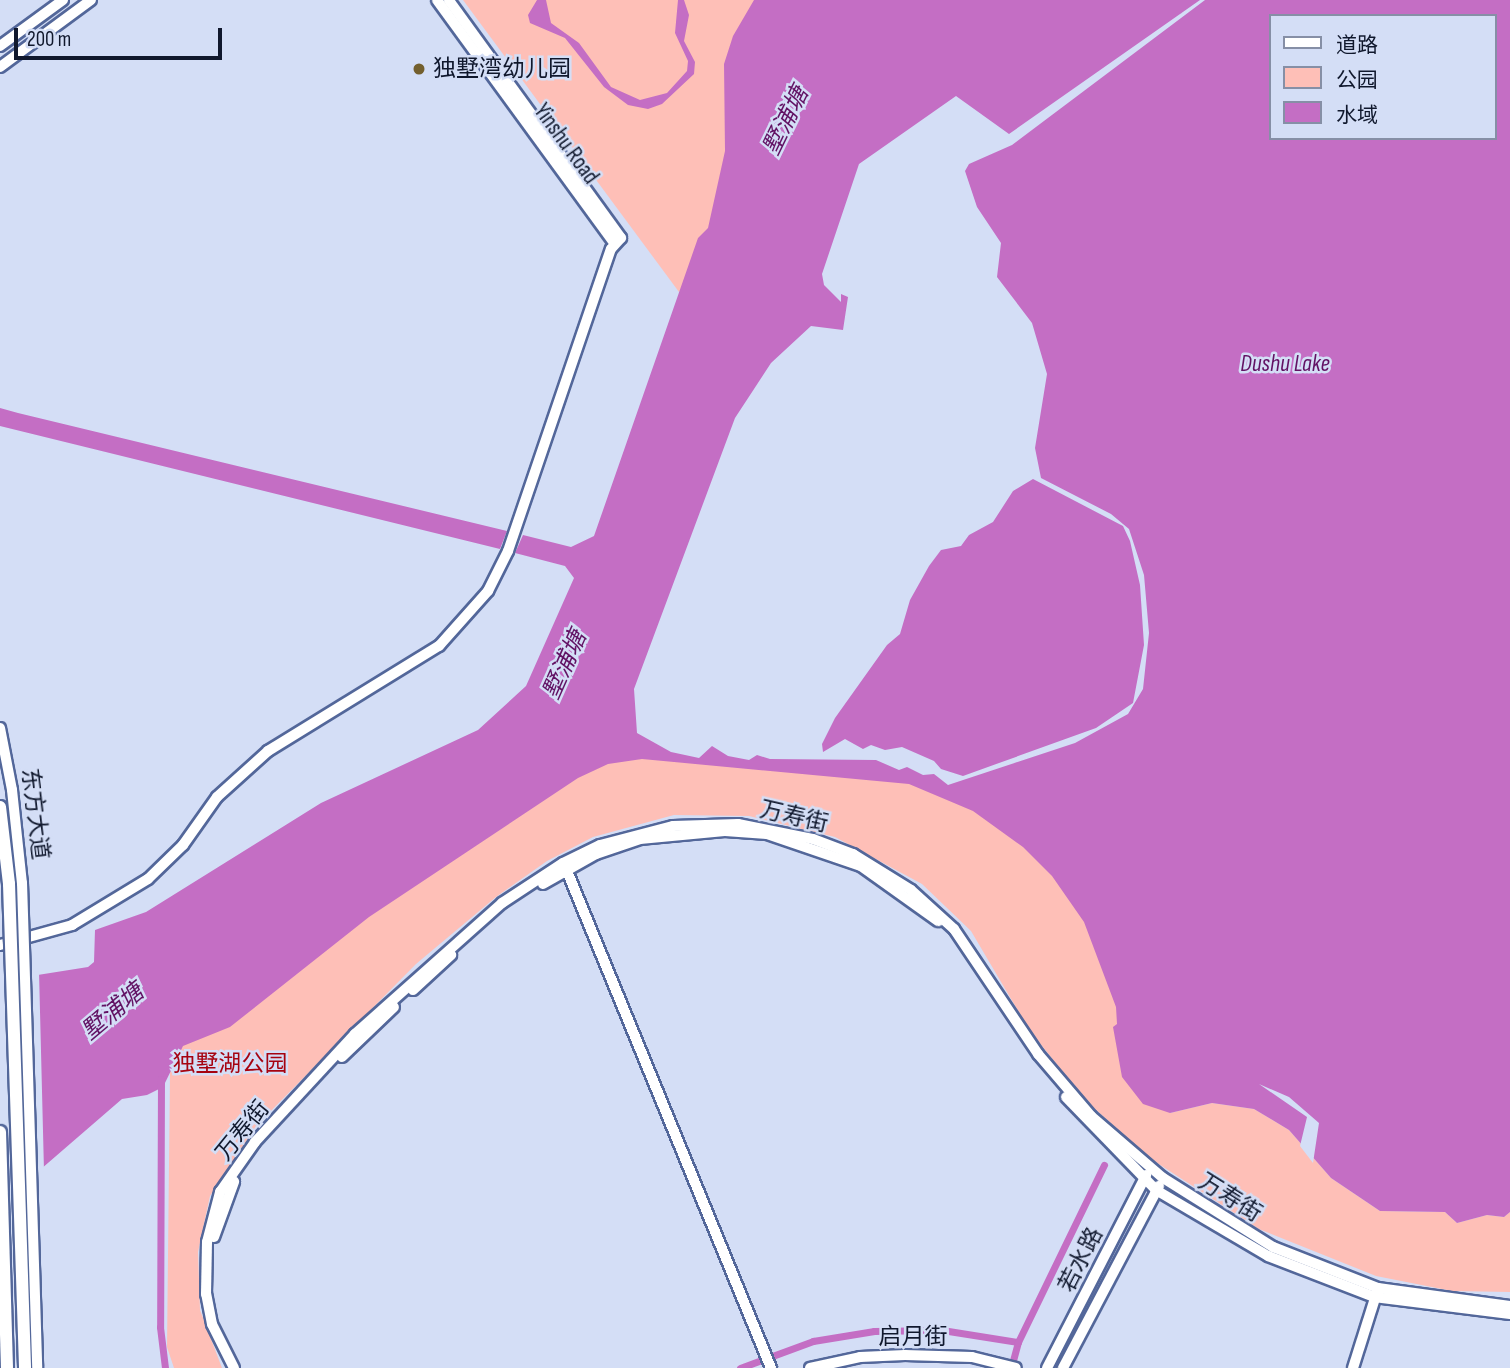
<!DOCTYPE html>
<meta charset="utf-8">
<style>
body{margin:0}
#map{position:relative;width:1510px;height:1368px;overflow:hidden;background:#d4def6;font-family:"Sofia Sans Condensed","Noto Sans SC",sans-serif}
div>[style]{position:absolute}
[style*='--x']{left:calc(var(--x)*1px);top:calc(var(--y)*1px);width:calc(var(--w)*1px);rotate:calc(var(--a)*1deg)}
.green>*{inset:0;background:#febfb7}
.water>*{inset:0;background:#c46ec4}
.pier>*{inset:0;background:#d4def6}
.canal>*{height:7px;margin:-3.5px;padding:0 3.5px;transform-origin:3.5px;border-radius:3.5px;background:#c46ec4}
.roads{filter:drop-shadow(2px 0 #53679a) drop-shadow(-2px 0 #53679a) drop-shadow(0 2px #53679a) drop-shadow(0 -2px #53679a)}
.secondary>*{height:10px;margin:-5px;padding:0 5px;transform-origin:5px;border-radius:5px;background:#fff}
.primary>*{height:10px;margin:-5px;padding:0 5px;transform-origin:5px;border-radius:5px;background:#fff}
.highway>*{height:12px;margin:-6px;padding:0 6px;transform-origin:6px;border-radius:6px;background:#fff}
.bridges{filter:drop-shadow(2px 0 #53679a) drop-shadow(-2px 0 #53679a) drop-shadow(0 2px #53679a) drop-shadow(0 -2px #53679a)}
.primary-bridge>*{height:10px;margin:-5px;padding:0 5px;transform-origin:5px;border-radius:5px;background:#fff}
.highway-bridge>*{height:12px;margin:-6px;padding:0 6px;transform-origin:6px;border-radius:6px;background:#fff}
.dots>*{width:19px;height:19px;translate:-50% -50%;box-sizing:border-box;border:4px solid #d4def6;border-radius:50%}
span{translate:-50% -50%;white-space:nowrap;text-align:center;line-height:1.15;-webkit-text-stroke:5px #d4def6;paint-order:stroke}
.poi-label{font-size:23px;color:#10182d}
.left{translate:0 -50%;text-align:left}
.street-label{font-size:23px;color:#10182d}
.park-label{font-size:23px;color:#a60310}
.water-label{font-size:24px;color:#621264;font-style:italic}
.legend{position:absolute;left:1269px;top:14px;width:228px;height:126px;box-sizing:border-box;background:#d4def6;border:2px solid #868fa6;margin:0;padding:9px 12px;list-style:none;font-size:21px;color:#10182d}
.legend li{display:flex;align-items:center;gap:14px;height:35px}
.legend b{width:35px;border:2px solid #868fa6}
.scale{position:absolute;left:14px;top:28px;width:208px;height:32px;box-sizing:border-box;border:4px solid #10182d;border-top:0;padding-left:9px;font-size:21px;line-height:24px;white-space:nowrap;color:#10182d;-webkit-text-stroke:5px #d4def6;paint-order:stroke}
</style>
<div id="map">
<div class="green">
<div style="clip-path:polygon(463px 0,760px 0,735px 166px,694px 270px,679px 292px)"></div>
<div style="clip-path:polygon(616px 746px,678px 761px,833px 771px,923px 785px,991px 817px,1055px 873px,1085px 915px,1170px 1113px,1212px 1103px,1254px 1109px,1289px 1130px,1331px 1178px,1380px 1211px,1445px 1212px,1457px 1223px,1487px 1215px,1504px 1217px,1510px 1212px,1510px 1292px,1452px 1291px,1376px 1276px,1259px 1229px,1151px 1159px,1086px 1101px,1030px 1031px,971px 931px,922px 884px,835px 837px,749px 816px,674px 815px,593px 837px,547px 861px,496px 897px,416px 964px,256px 1126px,210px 1196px,198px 1252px,200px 1310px,222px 1368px,174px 1368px,167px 1347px,170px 1073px,165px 1051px)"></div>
</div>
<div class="water">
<div style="clip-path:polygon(537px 0,546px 0,551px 23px,579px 43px,611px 87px,640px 100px,667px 93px,687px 71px,688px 61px,675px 33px,678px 0,684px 0,689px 15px,684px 41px,695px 62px,694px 74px,662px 104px,648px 109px,628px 105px,604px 87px,565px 38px,530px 23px,528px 15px)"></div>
<div style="clip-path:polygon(evenodd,754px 0,1200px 0,1009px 134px,956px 96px,859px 164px,822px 274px,824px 285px,841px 302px,841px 294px,848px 297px,843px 330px,811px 326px,771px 363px,735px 418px,634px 689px,637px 733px,671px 752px,699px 758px,712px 746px,728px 756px,749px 760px,757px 755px,770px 759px,876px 760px,899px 770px,907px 767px,923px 775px,934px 774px,948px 785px,1075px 743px,1128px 714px,1143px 689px,1149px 633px,1144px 575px,1129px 529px,1111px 514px,1041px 478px,1035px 448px,1047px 374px,1032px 323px,997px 277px,1001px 243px,977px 207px,965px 171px,969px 164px,1012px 145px,1205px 0,1510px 0,1510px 1212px,1504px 1217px,1487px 1215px,1457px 1223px,1445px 1212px,1380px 1211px,1331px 1178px,1289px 1130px,1254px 1109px,1212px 1103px,1170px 1113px,1143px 1104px,1122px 1077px,1113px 1027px,1117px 1024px,1116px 1007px,1084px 922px,1052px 876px,1023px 847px,973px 811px,909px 784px,642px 759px,608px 764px,578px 778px,369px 917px,230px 1027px,183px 1046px,163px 1087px,147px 1095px,122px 1099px,41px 1169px,16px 1006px,25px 977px,88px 967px,94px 962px,95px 930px,146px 912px,321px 803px,478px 730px,526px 686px,574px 578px,565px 566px,515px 553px,523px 535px,571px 547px,594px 536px,698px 238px,708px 228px,725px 151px,724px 64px,733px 36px,754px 0,1270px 16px,1494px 16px,1494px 138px,1270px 138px,1270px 16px)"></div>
<div style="clip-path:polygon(0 408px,18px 413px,507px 531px,500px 549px,0 426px)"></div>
<div style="clip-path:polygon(1033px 479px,1123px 526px,1130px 541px,1140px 585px,1144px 645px,1133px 703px,1096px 728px,963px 776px,941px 769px,934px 761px,902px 747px,885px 750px,871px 745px,863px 749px,845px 739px,823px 752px,822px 744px,835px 718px,887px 645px,900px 634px,910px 600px,929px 566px,941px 550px,961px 546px,969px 535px,993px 522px,1013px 491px)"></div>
</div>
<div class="pier">
<div style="clip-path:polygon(39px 971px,44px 1171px,0 1207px,0 1002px,14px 1002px,22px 975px)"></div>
<div style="clip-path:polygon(1259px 1084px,1289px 1097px,1319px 1123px,1313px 1163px,1300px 1146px,1307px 1117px)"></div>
</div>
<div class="canal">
<div style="--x:161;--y:1079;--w:248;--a:90.2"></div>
<div style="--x:160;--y:1327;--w:41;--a:83"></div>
<div style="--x:740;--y:1368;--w:78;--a:-20.3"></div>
<div style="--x:813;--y:1341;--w:62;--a:-9.3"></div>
<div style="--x:874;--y:1331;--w:68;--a:-0.8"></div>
<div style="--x:942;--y:1330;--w:77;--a:9"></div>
<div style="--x:1011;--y:1368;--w:27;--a:-75"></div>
<div style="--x:1018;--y:1342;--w:197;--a:-64.1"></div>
</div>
<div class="roads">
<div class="secondary">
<div style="--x:437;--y:0;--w:301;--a:53.9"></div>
<div style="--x:565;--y:866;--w:543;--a:67.69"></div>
<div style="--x:543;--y:884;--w:61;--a:-29.5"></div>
<div style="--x:596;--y:854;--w:46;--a:-18.8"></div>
<div style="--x:640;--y:839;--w:85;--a:-5.4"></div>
<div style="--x:725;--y:831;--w:42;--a:4.1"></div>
<div style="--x:767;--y:834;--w:99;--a:18.8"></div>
<div style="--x:861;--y:866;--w:95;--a:35.5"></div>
<div style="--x:0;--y:945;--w:75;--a:-15.5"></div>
<div style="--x:72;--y:925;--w:89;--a:-31.2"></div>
<div style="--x:148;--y:879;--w:49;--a:-44.2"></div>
<div style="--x:183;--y:845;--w:59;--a:-54.7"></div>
<div style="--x:217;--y:797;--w:69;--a:-42"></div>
<div style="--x:268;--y:751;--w:201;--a:-31.6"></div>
<div style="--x:439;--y:646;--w:74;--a:-48.3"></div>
<div style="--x:488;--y:591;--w:45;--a:-63.4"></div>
<div style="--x:508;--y:551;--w:319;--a:-71.2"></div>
<div style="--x:611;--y:249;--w:15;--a:-48"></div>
<div style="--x:621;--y:238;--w:294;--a:-125.9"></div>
<div style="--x:413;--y:990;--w:52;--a:-42.6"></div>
<div style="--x:342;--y:1057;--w:72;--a:-43.9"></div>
<div style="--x:1066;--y:1097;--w:129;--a:45.9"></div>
<div style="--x:1156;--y:1190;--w:130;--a:30.5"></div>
<div style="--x:1268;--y:1256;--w:114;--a:21.1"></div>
<div style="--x:1374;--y:1297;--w:137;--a:7.1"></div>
<div style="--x:214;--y:1237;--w:59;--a:-70"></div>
<div style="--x:234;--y:1368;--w:49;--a:-116.6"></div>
<div style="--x:212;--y:1324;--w:31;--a:-101"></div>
<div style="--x:206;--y:1294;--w:52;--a:-88.9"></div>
<div style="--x:207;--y:1242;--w:52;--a:-75.4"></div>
<div style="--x:220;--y:1192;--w:61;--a:-55"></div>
<div style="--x:255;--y:1142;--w:147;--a:-47.2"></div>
<div style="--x:355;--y:1034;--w:197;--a:-41.7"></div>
<div style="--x:502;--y:903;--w:73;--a:-33.3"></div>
<div style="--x:563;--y:863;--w:41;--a:-25.9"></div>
<div style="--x:600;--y:845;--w:75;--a:-14.6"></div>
<div style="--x:673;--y:826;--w:65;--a:-1.8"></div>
<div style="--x:738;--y:824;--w:76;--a:11.3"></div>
<div style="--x:813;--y:839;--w:43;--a:20.6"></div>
<div style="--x:853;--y:854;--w:68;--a:31.8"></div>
<div style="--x:911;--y:890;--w:58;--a:42.2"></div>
<div style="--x:954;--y:929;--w:151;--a:56.1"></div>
<div style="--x:1038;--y:1054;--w:82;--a:49.5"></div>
<div style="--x:1091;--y:1116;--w:95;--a:40.7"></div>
<div style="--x:1163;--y:1178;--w:130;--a:32.1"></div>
<div style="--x:1273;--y:1247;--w:113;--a:21.3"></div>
<div style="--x:1378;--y:1288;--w:133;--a:7.8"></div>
<div style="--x:810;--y:1368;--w:51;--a:-12.4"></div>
<div style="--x:860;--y:1357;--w:45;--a:-2.5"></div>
<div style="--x:905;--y:1355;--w:67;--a:1.7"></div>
<div style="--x:972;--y:1357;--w:45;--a:14"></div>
<div style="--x:1047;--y:1368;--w:217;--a:-62.8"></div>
<div style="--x:1063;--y:1368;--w:206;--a:-62.2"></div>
<div style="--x:1353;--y:1368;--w:80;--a:-72.5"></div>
</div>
<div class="primary">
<div style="--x:0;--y:46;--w:78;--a:-36.1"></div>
<div style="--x:0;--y:67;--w:113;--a:-36.4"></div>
</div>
<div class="highway">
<div style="--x:0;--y:1132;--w:236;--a:88.3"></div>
</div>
</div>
<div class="bridges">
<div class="primary-bridge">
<div style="--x:0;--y:728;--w:63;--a:79"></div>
<div style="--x:12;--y:790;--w:94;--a:83.9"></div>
<div style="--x:22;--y:883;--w:485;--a:88.2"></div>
</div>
<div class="highway-bridge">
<div style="--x:0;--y:807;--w:78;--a:83.3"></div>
<div style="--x:9;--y:884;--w:484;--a:88.1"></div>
</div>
</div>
<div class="dots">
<div style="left:419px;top:69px;background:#735f2e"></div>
</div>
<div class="poi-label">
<span class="left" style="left:433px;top:69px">独墅湾幼儿园</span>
</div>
<div class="street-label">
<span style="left:566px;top:144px;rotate:54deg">Yinshu Road</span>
<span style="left:35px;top:814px;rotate:83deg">东方大道</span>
<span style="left:794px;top:817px;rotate:13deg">万寿街</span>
<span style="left:243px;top:1131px;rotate:-51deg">万寿街</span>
<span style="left:1230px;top:1198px;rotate:32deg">万寿街</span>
<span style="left:1081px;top:1260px;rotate:-63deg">若水路</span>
<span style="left:913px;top:1337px">启月街</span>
</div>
<div class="park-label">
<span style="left:230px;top:1064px">独墅湖公园</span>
</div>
<div class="water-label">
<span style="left:786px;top:121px;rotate:-64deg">墅浦塘</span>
<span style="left:1285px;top:364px">Dushu Lake</span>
<span style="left:565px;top:665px;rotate:-66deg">墅浦塘</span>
<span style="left:113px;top:1012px;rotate:-40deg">墅浦塘</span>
</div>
<ul class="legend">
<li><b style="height:9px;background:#fff"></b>道路</li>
<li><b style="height:19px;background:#febfb7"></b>公园</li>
<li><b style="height:19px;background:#c46ec4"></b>水域</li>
</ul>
<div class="scale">200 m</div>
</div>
